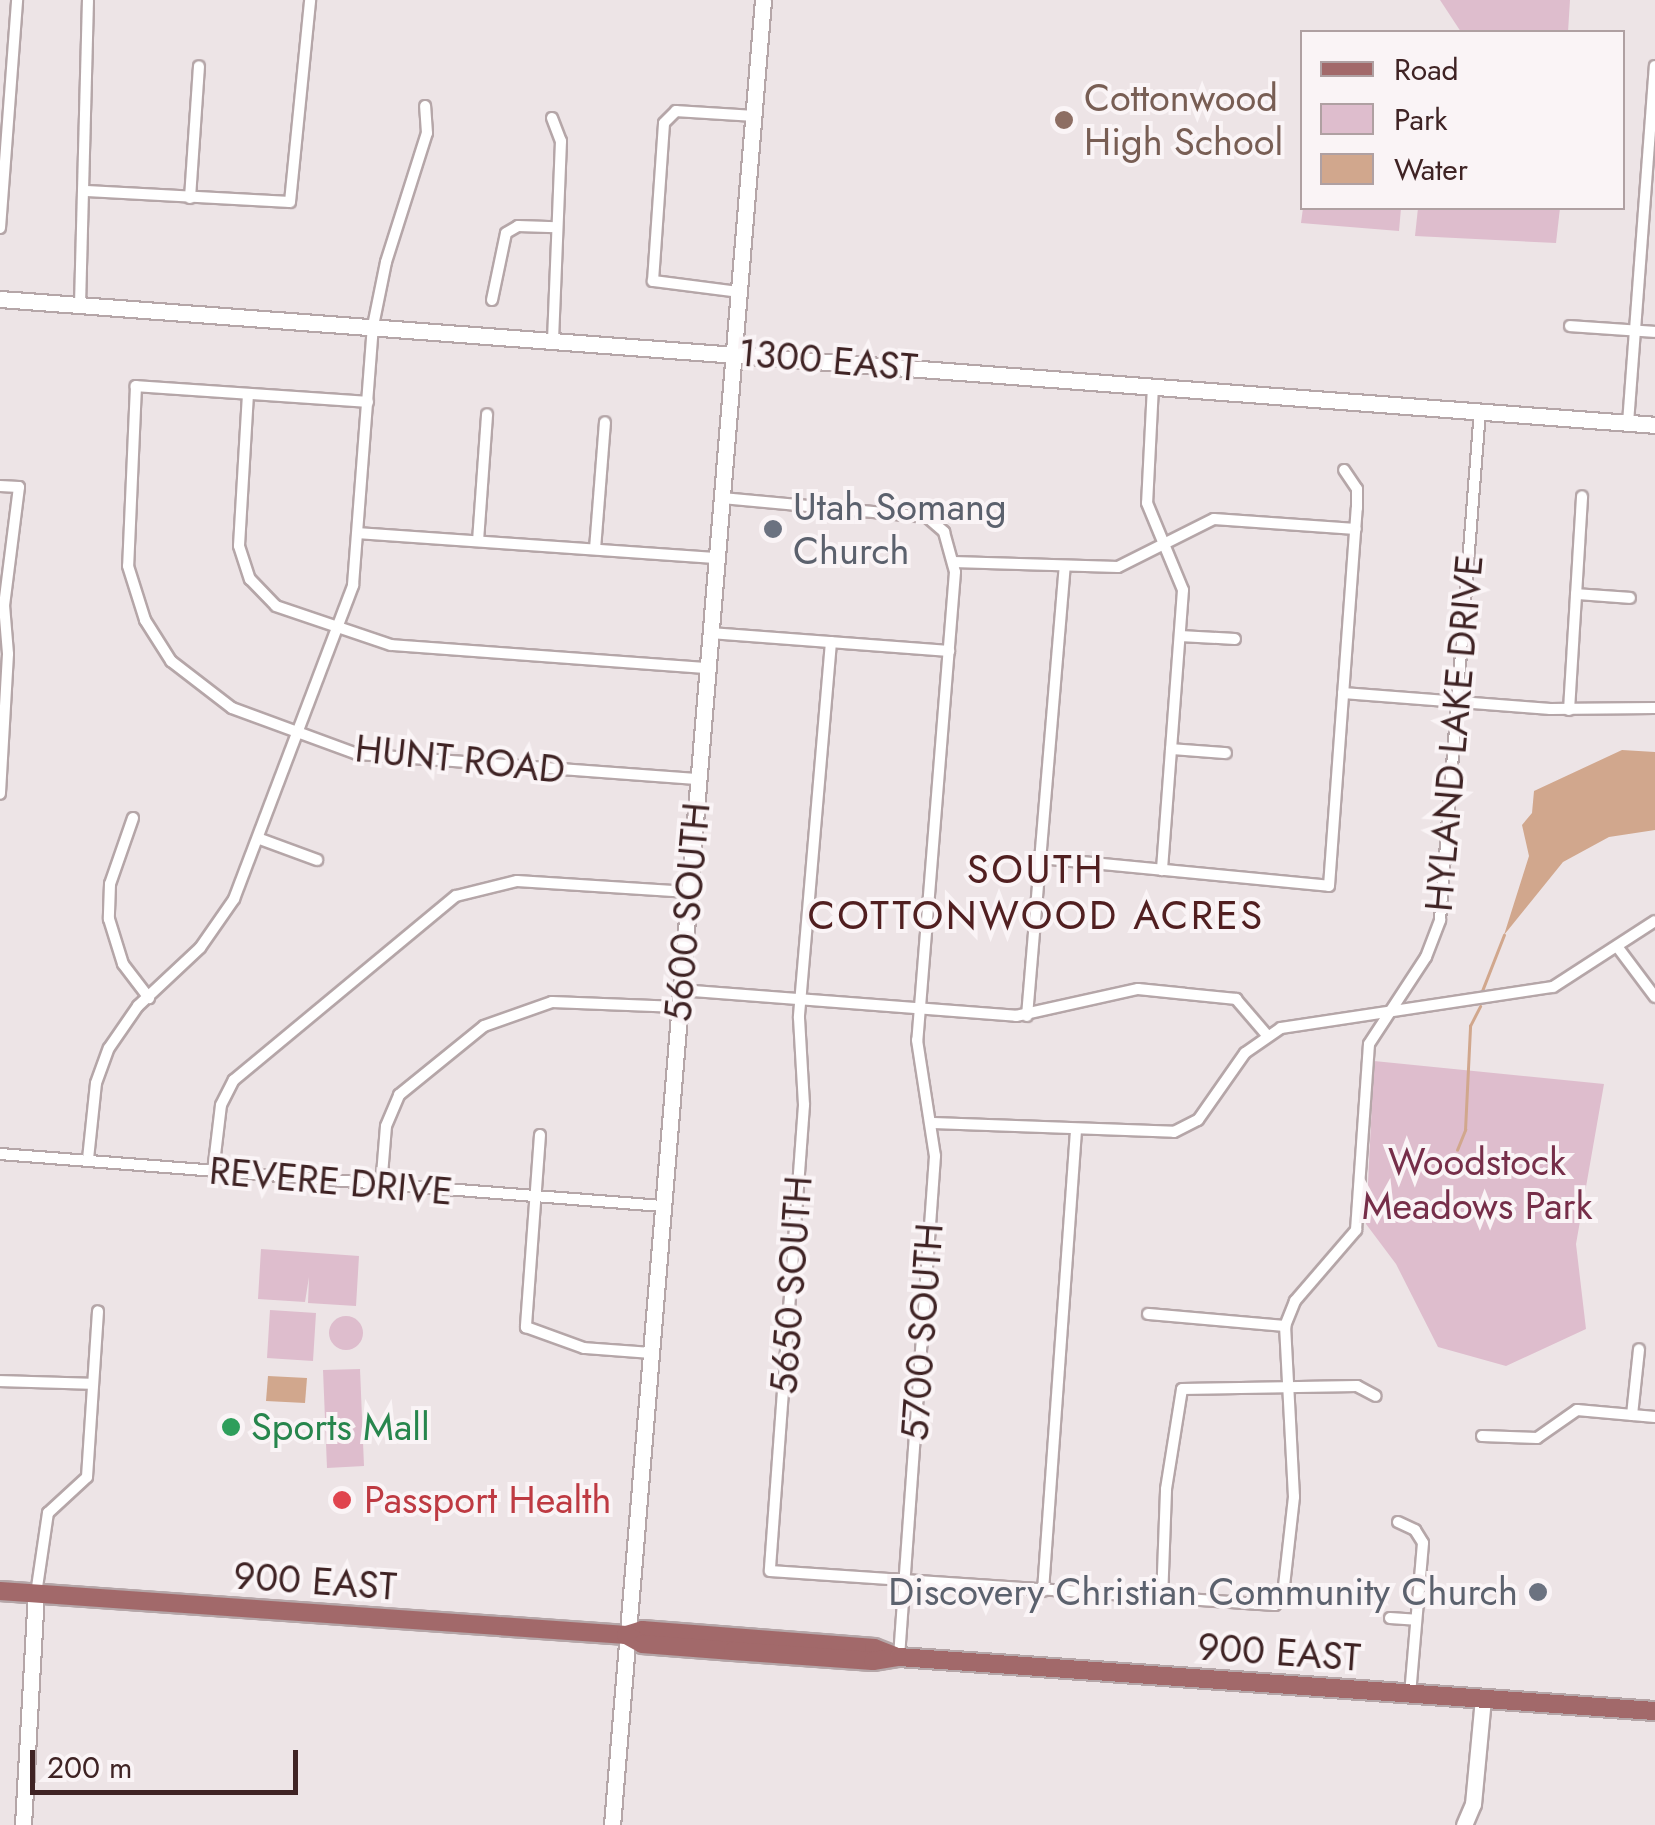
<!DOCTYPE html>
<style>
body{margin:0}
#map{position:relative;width:1655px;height:1825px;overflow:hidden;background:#ede4e6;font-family:Jost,sans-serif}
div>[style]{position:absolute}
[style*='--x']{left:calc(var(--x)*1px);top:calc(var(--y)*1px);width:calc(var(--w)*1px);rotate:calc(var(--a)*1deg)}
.green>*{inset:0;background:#debdcd}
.round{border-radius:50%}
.water>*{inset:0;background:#d1a78d}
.stream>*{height:2.5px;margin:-1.25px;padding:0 1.25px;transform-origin:1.25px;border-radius:1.25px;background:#d1a78d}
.roads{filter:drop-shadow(2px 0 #b5a6a8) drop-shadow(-2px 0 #b5a6a8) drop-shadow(0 2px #b5a6a8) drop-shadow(0 -2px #b5a6a8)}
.street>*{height:10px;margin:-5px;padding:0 5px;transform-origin:5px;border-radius:5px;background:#fff}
.secondary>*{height:15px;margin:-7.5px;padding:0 7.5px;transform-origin:7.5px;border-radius:7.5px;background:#fff}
.primary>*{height:18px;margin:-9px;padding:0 9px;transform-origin:9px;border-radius:9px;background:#a2696a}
.dots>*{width:28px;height:28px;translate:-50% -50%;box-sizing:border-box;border:5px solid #faf4f6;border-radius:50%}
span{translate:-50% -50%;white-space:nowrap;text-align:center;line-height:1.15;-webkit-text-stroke:8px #faf4f6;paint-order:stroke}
.education-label{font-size:38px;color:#785e54}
.left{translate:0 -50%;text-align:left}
.street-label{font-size:38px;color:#3f2324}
.worship-label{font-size:38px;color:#5b616d}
.right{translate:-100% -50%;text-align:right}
.park-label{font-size:38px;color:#762e49}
.leisure-label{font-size:38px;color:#27864d}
.health-label{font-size:38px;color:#be3a42}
.neighbourhood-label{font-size:40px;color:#511f20;letter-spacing:2.5px}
.legend{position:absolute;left:1300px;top:30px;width:325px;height:180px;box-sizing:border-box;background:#faf4f6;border:2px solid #afa0a2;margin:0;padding:12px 18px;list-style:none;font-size:30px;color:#3f2324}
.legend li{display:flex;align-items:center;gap:20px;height:50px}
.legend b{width:50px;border:2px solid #afa0a2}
.scale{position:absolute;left:30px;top:1750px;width:268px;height:45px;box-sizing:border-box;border:5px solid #3f2324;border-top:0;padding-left:12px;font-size:30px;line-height:35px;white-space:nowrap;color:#3f2324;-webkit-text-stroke:8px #faf4f6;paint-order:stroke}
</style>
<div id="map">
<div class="green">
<div style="clip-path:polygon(1440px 0,1570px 0,1568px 32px,1461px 32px)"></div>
<div style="clip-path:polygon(1303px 208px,1401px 208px,1399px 231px,1301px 223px)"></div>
<div style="clip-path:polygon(1418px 208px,1560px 208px,1556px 243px,1415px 236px)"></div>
<div style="clip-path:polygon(1374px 1061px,1604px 1084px,1576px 1244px,1586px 1329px,1506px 1366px,1438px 1347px,1396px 1264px,1366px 1224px)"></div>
<div style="clip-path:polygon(261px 1249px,359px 1256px,356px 1306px,308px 1303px,309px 1277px,305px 1302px,258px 1299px)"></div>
<div style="clip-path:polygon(270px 1310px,316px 1313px,313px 1361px,267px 1358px)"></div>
<div class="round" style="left:329px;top:1316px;width:34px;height:34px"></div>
<div style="clip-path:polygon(360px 1369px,364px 1466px,327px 1468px,323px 1370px)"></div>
</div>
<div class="water">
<div style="clip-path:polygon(1622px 750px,1655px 752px,1655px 830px,1609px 837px,1563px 862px,1504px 935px,1529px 856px,1522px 825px,1532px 813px,1534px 791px)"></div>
<div style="clip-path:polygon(268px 1376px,307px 1378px,305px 1403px,266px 1401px)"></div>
</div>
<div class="stream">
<div style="--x:1482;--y:991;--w:60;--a:-68.6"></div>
<div style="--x:1457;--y:1150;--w:22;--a:-68"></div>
<div style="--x:1465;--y:1130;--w:104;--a:-87.2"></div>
<div style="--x:1470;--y:1026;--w:22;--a:-63"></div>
</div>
<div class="roads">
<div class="street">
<div style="--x:552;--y:118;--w:25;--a:69"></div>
<div style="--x:561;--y:141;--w:198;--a:92.3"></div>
<div style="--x:87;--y:191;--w:203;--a:3.1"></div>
<div style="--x:290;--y:202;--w:203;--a:-84.3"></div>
<div style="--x:190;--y:198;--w:132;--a:-86.1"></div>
<div style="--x:0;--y:228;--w:229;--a:-85.7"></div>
<div style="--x:739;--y:292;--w:87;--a:-172.7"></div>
<div style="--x:653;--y:281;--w:158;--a:-86"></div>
<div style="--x:664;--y:123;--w:17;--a:-45"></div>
<div style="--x:676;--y:111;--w:78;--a:3.7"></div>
<div style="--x:492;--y:300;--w:68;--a:-78.2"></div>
<div style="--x:506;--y:233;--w:14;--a:-30"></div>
<div style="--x:518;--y:226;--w:38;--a:2"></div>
<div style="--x:80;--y:305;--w:305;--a:-88.5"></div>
<div style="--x:1570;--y:326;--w:85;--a:4"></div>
<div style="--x:1153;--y:386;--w:117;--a:92.9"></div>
<div style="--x:1147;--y:503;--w:94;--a:67.5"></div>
<div style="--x:1183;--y:590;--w:281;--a:94.3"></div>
<div style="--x:248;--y:394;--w:152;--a:93.4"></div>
<div style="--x:239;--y:546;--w:35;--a:72"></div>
<div style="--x:250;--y:579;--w:37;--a:46"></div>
<div style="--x:276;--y:606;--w:121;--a:18.7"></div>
<div style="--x:391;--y:645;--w:317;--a:4.2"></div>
<div style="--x:368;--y:402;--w:233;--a:-176.1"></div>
<div style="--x:136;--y:386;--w:180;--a:92.5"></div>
<div style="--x:128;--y:566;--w:57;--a:72.5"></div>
<div style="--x:145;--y:620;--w:49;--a:57.6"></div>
<div style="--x:171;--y:661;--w:77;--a:37.6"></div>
<div style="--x:232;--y:708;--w:133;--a:20.2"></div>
<div style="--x:357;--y:754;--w:342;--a:4.2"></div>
<div style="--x:1628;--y:423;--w:358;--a:-85.7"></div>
<div style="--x:0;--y:486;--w:19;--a:3"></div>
<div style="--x:19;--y:487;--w:119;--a:97.2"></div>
<div style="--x:4;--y:605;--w:49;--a:85.3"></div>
<div style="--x:8;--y:654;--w:140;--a:93.3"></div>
<div style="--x:722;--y:498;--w:206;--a:5.3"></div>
<div style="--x:927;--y:517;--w:23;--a:41"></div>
<div style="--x:944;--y:532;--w:41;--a:74.6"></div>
<div style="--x:955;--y:572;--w:470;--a:94.6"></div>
<div style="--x:917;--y:1040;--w:117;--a:81.2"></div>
<div style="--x:935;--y:1156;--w:502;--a:94.11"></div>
<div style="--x:358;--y:533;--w:360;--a:4"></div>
<div style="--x:478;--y:541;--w:127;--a:-85.9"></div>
<div style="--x:595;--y:549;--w:127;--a:-85.5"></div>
<div style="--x:953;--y:562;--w:165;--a:1.7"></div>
<div style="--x:1118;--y:567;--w:107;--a:-26.6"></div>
<div style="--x:1214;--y:519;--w:142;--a:4"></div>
<div style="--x:1576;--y:594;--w:54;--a:4.2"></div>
<div style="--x:710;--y:633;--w:240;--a:4.3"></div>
<div style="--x:1180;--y:636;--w:55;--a:3.1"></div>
<div style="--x:831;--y:642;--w:377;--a:94.9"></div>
<div style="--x:799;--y:1018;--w:87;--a:86.7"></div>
<div style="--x:804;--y:1105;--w:467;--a:94.2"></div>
<div style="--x:770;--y:1571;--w:506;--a:3.85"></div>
<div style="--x:1275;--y:1605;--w:13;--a:-51"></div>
<div style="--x:1283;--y:1595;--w:99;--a:-83.6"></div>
<div style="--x:1294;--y:1497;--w:171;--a:-93"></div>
<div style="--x:1285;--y:1326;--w:27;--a:-68"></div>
<div style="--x:1295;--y:1301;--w:94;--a:-49.3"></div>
<div style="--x:1356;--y:1230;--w:186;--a:-86"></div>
<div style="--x:1369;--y:1044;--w:104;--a:-56.8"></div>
<div style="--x:1426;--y:957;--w:40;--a:-69"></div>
<div style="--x:1440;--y:920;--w:511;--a:-85.51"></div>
<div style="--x:1343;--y:693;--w:208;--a:4.4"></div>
<div style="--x:1550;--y:709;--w:105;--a:-0.5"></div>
<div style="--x:1569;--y:710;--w:214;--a:-86.5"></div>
<div style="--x:1171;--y:749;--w:55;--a:4.2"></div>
<div style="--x:133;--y:818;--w:70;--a:109.2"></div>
<div style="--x:110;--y:884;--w:35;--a:92"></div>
<div style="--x:109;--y:919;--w:47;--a:72.7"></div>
<div style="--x:123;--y:964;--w:43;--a:52.6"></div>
<div style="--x:260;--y:839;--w:61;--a:20.2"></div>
<div style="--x:1040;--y:858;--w:290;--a:5.5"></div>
<div style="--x:1329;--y:886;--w:379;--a:-85.8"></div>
<div style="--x:1357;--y:508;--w:19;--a:-90"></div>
<div style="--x:1357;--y:489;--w:23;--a:-124"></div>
<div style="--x:1619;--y:949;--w:60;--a:53.1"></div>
<div style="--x:680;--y:990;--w:337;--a:4.4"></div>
<div style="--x:1016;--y:1016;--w:125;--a:-12.5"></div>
<div style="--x:1138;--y:989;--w:99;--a:5.8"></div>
<div style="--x:1236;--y:999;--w:48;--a:49.3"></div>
<div style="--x:1027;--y:1016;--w:451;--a:-85.2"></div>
<div style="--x:933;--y:1123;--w:241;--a:2.1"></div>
<div style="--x:1174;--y:1132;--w:27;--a:-27"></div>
<div style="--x:1198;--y:1120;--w:82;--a:-55"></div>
<div style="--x:1245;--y:1053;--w:44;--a:-34.8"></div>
<div style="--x:1281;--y:1028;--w:275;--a:-8.6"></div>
<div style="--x:1553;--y:987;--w:121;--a:-32.9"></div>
<div style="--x:540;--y:1135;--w:193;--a:94.2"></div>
<div style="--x:526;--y:1327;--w:62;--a:19.9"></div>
<div style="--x:584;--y:1348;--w:66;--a:4.3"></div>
<div style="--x:0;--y:1154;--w:664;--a:4.49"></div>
<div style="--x:88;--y:1159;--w:76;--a:-84"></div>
<div style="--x:96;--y:1083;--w:37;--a:-70"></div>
<div style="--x:109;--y:1048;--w:51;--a:-55.4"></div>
<div style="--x:138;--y:1006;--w:85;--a:-43.1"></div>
<div style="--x:200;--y:948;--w:60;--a:-55.2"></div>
<div style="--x:234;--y:899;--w:336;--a:-69.2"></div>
<div style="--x:353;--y:585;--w:260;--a:-85.6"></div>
<div style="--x:373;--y:326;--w:65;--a:-78.5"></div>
<div style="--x:386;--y:262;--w:135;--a:-72.4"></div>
<div style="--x:427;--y:133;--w:27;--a:-94"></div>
<div style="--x:213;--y:1172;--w:67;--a:-83.2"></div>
<div style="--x:221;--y:1105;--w:28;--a:-63"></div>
<div style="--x:234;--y:1080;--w:288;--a:-39.7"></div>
<div style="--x:456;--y:896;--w:63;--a:-13.8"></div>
<div style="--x:517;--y:881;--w:172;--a:3.7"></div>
<div style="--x:381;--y:1187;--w:61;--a:-85.3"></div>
<div style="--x:386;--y:1126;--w:34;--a:-67"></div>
<div style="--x:399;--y:1095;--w:109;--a:-39.1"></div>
<div style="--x:484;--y:1026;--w:72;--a:-19.4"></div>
<div style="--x:552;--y:1002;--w:127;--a:2.3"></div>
<div style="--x:1148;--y:1314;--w:138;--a:5"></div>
<div style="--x:0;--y:1381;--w:93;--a:1.8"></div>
<div style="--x:1632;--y:1415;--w:66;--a:-83.9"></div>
<div style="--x:1482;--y:1436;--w:55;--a:2.1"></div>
<div style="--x:1537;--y:1438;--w:49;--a:-35"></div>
<div style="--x:1577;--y:1410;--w:78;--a:5.1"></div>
<div style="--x:1398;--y:1522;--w:19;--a:25"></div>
<div style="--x:1415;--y:1530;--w:15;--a:58"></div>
<div style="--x:1423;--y:1543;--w:152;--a:94.9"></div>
<div style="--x:1043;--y:1591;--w:461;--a:-85.9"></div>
<div style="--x:36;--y:1594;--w:82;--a:-81.6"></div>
<div style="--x:48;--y:1513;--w:53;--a:-42.7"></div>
<div style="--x:87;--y:1477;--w:166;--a:-86.2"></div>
<div style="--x:1162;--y:1600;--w:111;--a:-87.9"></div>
<div style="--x:1166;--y:1489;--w:101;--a:-80.9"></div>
<div style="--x:1182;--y:1389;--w:175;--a:-1"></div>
<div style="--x:1357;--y:1386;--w:21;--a:28"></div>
<div style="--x:1390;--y:1618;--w:26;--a:4"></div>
</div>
<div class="secondary">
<div style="--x:0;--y:299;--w:1660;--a:4.35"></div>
<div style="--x:23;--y:1825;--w:231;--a:-86.8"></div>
<div style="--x:612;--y:1825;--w:1831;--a:-85.27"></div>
<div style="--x:1464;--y:1825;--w:23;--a:-67"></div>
<div style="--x:1473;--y:1804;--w:105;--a:-84.6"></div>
</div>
<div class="primary">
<div style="--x:0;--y:1591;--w:628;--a:4.02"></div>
<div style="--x:626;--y:1635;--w:17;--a:-17"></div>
<div style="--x:642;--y:1630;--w:233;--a:4.4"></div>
<div style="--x:874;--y:1648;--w:22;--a:21"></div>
<div style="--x:626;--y:1635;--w:18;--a:29"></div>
<div style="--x:642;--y:1644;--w:91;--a:4.4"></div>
<div style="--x:733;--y:1651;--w:140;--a:4.1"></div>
<div style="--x:873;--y:1661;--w:26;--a:-9"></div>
<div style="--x:899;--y:1657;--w:758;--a:4.09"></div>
</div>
</div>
<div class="dots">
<div style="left:1064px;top:120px;background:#8d6e63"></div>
<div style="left:773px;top:529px;background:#6b7280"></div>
<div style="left:231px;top:1427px;background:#2e9e5b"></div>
<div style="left:342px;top:1500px;background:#e0444e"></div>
<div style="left:1538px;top:1592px;background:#6b7280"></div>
</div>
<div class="education-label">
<span class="left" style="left:1084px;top:120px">Cottonwood<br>High School</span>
</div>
<div class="street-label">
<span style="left:828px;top:360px;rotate:5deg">1300 EAST</span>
<span style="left:1454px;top:733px;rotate:-85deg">HYLAND LAKE DRIVE</span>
<span style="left:460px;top:759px;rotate:6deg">HUNT ROAD</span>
<span style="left:687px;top:912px;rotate:-85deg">5600 SOUTH</span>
<span style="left:331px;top:1181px;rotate:5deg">REVERE DRIVE</span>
<span style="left:791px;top:1285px;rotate:-86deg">5650 SOUTH</span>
<span style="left:922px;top:1332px;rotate:-86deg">5700 SOUTH</span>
<span style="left:315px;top:1581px;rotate:4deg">900 EAST</span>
<span style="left:1279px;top:1652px;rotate:4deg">900 EAST</span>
</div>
<div class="worship-label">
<span class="left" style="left:793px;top:529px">Utah Somang<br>Church</span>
<span class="right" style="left:1518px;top:1592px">Discovery Christian Community Church</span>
</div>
<div class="park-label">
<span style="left:1477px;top:1184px">Woodstock<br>Meadows Park</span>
</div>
<div class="leisure-label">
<span class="left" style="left:251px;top:1427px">Sports Mall</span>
</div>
<div class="health-label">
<span class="left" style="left:364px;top:1500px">Passport Health</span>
</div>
<div class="neighbourhood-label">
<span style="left:1036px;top:892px">SOUTH<br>COTTONWOOD ACRES</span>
</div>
<ul class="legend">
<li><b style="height:12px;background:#a2696a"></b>Road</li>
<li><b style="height:28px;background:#debdcd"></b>Park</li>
<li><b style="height:28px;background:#d1a78d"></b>Water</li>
</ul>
<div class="scale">200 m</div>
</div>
